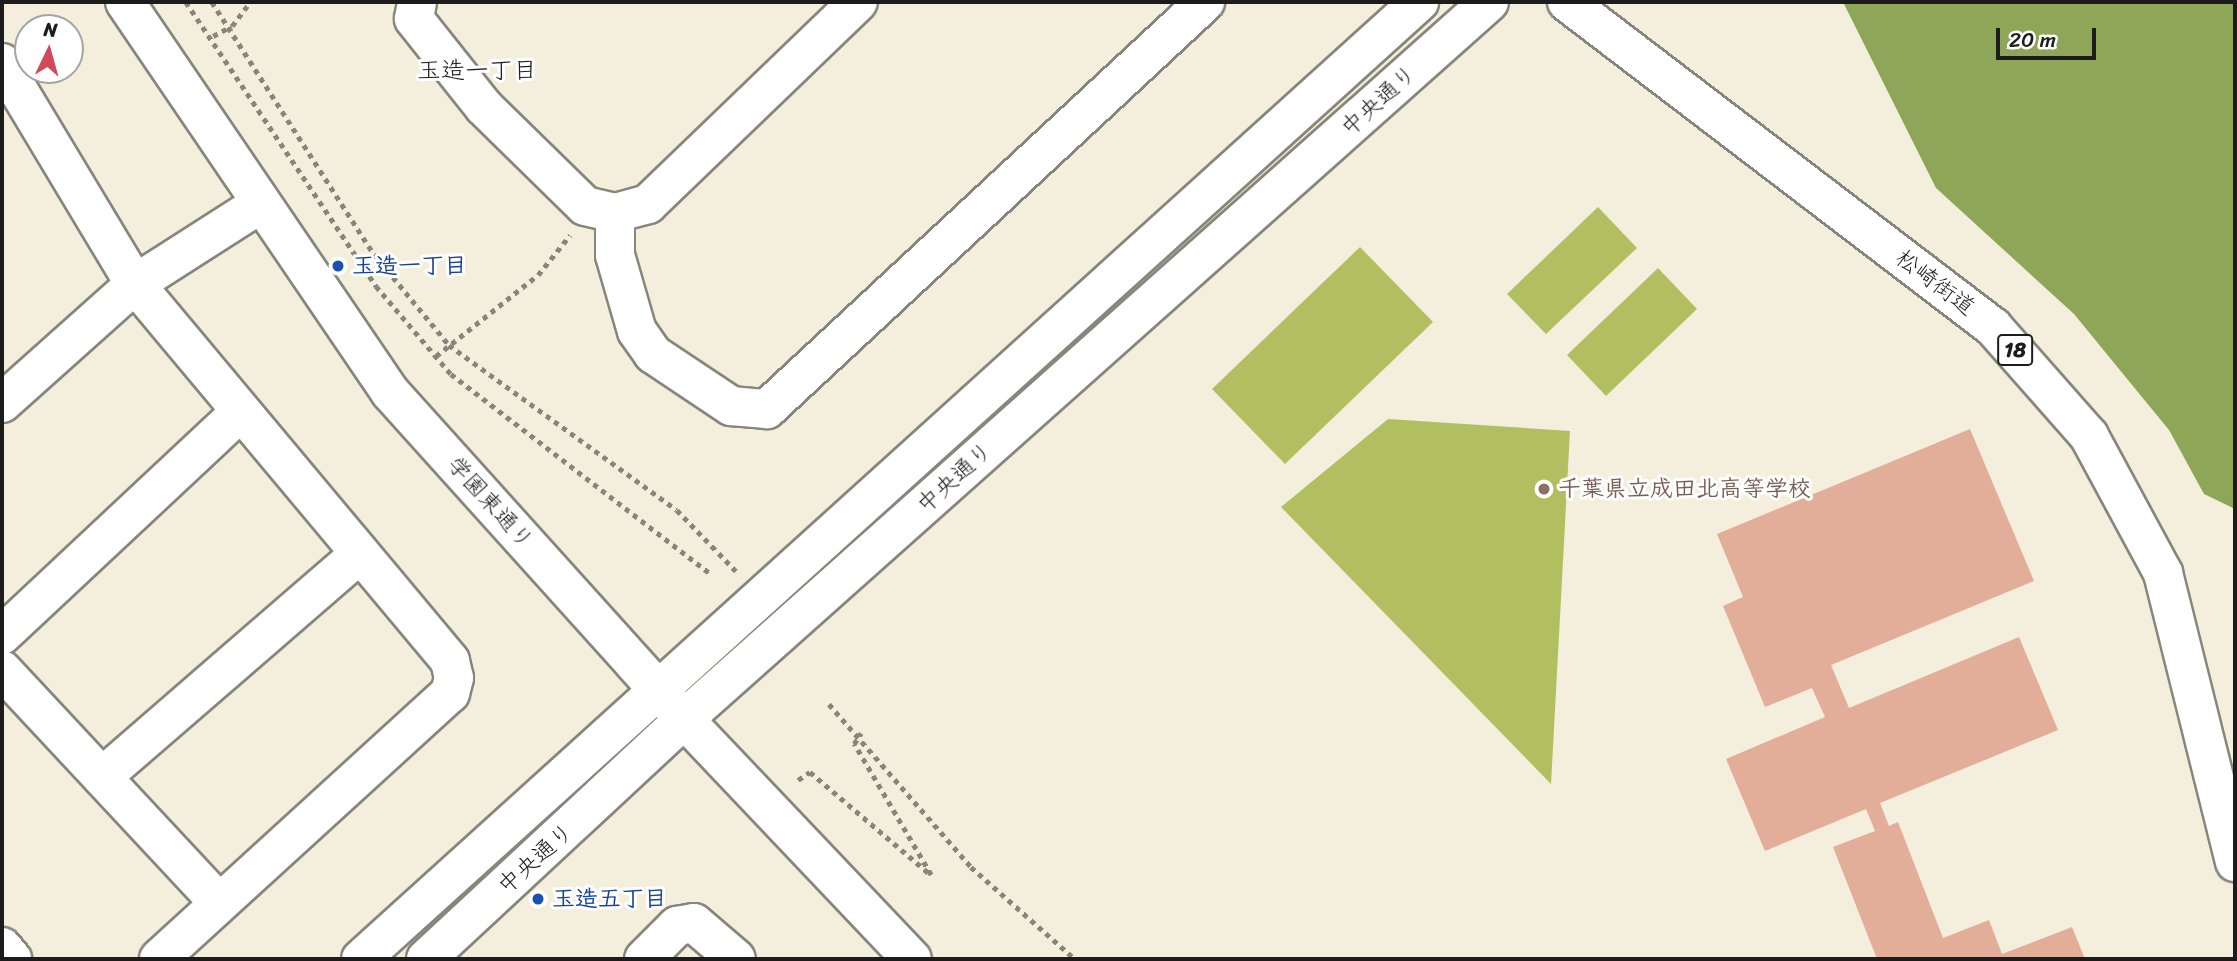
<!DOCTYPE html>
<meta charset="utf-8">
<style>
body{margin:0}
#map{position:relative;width:2237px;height:961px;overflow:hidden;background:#f4efdc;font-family:Sriracha,"Klee One",sans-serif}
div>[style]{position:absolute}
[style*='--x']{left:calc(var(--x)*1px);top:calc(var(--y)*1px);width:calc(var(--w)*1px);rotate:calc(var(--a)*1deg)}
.green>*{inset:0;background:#b2bf61}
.forest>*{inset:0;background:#8da657}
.building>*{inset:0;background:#e2ae9a}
.path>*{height:4.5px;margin-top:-2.25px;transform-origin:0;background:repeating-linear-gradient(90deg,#88867c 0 5px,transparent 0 10px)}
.roads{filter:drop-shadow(2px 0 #88867c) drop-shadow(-2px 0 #88867c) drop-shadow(0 2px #88867c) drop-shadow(0 -2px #88867c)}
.minor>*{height:38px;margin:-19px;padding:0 19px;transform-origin:19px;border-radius:19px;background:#fff}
.major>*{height:38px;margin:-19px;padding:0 19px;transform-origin:19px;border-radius:19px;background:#fff}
.dots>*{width:19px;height:19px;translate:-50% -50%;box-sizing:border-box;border:4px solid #fff;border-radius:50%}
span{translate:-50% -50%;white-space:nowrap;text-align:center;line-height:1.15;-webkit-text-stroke:6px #fff;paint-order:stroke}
.shield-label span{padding:2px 5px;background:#fff;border:2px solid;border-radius:5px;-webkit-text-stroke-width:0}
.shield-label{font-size:21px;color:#1c1c1c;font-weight:700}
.street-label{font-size:23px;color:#1c1c1c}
.transit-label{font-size:23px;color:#164399;font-weight:700}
.left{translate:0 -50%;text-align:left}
.education-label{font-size:23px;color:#785e54;font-weight:700}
.neighbourhood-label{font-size:24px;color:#1c1c1c}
.frame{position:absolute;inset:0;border:4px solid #1c1c1c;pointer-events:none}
.north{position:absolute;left:14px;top:14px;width:70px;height:70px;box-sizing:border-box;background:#fff;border:2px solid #a4a4a4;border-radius:50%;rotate:5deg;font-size:19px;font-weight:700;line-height:28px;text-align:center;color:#1c1c1c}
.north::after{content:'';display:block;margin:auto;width:24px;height:32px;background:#d1495b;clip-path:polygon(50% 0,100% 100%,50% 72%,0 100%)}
.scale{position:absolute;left:1996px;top:28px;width:100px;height:32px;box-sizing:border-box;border:4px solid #1c1c1c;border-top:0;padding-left:9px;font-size:21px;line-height:24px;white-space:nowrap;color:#1c1c1c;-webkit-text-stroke:5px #fff;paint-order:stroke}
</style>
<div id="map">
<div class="green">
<div style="clip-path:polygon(1598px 207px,1637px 248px,1546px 334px,1507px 294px)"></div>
<div style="clip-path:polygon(1360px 247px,1433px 322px,1285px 464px,1212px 389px)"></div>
<div style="clip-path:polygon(1658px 268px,1697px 309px,1606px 396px,1567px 355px)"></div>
<div style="clip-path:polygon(1388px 419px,1570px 431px,1551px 784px,1281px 507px)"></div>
</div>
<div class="forest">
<div style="clip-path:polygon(1843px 2px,2235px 2px,2235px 509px,2204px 494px,2169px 430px,2074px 314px,1936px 188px)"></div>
</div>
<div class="building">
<div style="clip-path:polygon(1970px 429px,2034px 581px,1831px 665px,1849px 708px,2019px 637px,2058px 730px,1880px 803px,1889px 826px,1898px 822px,1943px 938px,1989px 920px,2002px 954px,2072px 927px,2085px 959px,1877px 959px,1833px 847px,1875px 831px,1866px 809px,1765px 851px,1726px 759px,1825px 717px,1812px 688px,1765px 707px,1723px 606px,1743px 597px,1717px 534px)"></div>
</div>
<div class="path">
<div style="--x:186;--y:2;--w:342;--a:56.2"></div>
<div style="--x:376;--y:286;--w:116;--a:49.6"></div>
<div style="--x:451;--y:374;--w:326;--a:37.6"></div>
<div style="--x:212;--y:2;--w:300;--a:57.3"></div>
<div style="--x:374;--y:254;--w:118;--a:50.5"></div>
<div style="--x:449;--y:345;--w:281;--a:35.9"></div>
<div style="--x:677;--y:510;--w:85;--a:46"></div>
<div style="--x:213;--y:36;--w:21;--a:-28"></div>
<div style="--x:232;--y:26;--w:30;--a:-53"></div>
<div style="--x:436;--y:356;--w:130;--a:-38.5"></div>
<div style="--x:538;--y:275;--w:51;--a:-51.3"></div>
<div style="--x:829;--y:704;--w:216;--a:48.9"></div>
<div style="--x:971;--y:867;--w:139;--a:41.5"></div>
<div style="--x:798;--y:780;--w:14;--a:-34"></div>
<div style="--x:810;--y:772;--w:159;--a:40.4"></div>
<div style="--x:931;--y:875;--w:152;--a:-120.4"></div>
<div style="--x:854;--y:744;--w:13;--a:-58"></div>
</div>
<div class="roads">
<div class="minor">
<div style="--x:125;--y:2;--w:472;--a:55.8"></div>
<div style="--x:390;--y:392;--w:440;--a:48"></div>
<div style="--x:684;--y:719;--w:331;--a:46.5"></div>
<div style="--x:417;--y:2;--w:17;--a:100"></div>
<div style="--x:414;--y:19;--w:112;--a:51.5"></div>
<div style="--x:484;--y:107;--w:141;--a:44.4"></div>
<div style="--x:585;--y:206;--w:31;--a:13"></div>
<div style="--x:615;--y:213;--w:34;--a:-15"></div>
<div style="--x:648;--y:204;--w:291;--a:-43.9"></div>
<div style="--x:2;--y:63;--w:258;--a:59"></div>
<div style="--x:135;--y:284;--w:491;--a:50.1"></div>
<div style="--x:450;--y:661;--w:17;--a:77"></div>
<div style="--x:454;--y:678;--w:16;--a:105"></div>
<div style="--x:450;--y:693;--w:394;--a:137.6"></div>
<div style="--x:615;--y:213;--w:42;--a:90"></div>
<div style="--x:615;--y:255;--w:79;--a:73.9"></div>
<div style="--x:637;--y:331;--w:28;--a:55"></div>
<div style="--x:653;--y:354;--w:94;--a:33.7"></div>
<div style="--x:731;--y:406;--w:36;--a:5"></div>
<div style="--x:767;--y:409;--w:598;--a:-42.9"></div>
<div style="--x:2;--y:403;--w:178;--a:-41.8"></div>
<div style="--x:135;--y:284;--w:148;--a:-32.6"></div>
<div style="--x:2;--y:635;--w:325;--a:-43.1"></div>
<div style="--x:2;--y:670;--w:318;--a:47"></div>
<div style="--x:102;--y:777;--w:339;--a:-40.9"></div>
<div style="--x:2;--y:947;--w:16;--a:50"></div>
<div style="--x:361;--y:959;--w:1427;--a:-42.13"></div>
<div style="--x:426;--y:959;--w:352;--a:-42.9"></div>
<div style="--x:684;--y:719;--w:1078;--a:-41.69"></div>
<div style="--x:644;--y:959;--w:47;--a:-45"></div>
<div style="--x:677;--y:926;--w:17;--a:-10"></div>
<div style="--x:694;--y:923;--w:55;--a:40.6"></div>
</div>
<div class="major">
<div style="--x:1567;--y:2;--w:536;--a:37.34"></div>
<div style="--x:1993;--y:327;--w:145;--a:48.6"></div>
<div style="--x:2089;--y:436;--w:156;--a:61.6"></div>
<div style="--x:2163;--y:573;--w:298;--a:76"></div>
</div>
</div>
<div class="dots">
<div style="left:338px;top:266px;background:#1a4fb4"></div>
<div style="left:1544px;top:489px;background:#8d6e63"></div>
<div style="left:538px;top:899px;background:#1a4fb4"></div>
</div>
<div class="shield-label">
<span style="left:2015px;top:350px">18</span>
</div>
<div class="street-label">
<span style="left:1379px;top:101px;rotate:-42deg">中央通り</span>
<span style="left:1935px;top:283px;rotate:37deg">松崎街道</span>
<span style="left:955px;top:478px;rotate:-42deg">中央通り</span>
<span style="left:490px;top:503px;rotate:48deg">学園東通り</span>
<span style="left:536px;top:859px;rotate:-42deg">中央通り</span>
</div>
<div class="transit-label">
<span class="left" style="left:352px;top:266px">玉造一丁目</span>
<span class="left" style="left:552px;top:899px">玉造五丁目</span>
</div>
<div class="education-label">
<span class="left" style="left:1558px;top:489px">千葉県立成田北高等学校</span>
</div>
<div class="neighbourhood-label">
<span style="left:477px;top:71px">玉造一丁目</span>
</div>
<div class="frame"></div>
<div class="north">N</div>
<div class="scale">20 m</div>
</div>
